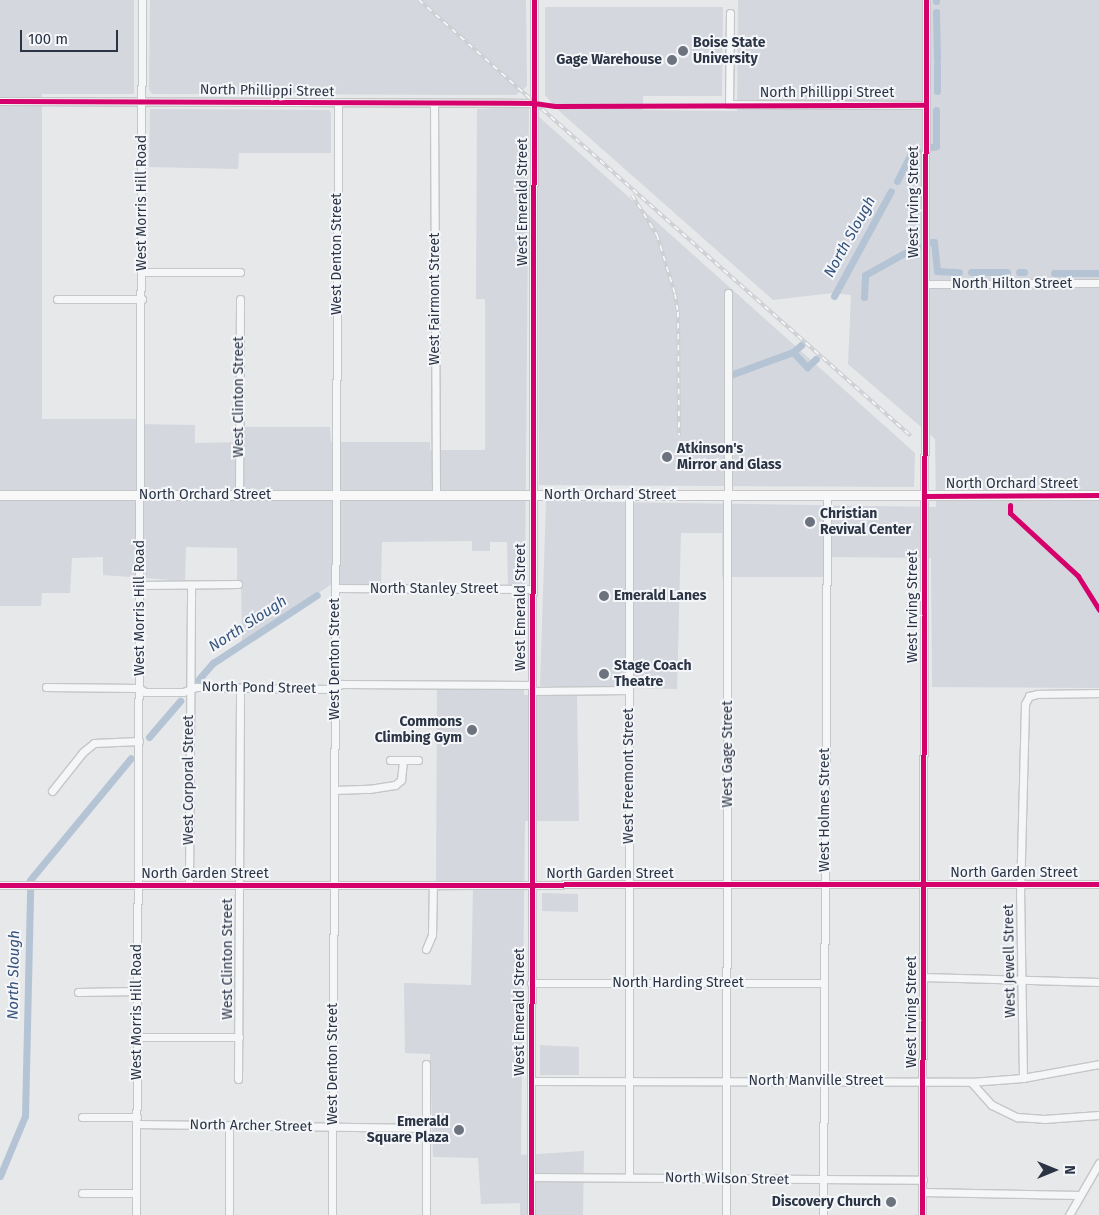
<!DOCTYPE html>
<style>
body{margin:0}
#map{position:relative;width:1099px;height:1215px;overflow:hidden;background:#e6e8ea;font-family:"Fira Sans",sans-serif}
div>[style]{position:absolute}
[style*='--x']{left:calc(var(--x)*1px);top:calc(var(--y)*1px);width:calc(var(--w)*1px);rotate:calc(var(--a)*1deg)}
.built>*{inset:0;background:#d4d7dd}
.canal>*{height:7px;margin:-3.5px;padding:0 3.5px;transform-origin:3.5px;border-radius:3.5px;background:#b4c4d5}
.roads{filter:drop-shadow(1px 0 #c4c6c8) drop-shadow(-1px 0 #c4c6c8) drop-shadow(0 1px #c4c6c8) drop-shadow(0 -1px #c4c6c8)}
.minor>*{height:7px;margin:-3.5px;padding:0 3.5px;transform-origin:3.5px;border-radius:3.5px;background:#f5f6f7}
.major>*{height:9px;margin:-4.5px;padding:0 4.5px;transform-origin:4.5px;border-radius:4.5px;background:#f8f8f8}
.rail>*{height:4px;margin-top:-2px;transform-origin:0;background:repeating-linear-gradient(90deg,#f4f6f9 0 5.5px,#cecfd2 0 11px);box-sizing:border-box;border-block:1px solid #cecfd2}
.cycleway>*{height:5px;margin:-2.5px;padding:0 2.5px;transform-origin:2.5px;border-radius:2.5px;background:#d6006c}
.dots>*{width:14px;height:14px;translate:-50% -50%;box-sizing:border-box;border:2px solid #f4f6f9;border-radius:50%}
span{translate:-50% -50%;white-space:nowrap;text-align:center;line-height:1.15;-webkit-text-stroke:4px #f4f6f9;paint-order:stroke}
.poi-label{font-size:14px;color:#2b3445;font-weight:700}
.left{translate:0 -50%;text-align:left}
.right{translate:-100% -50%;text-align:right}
.street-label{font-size:14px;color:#2b3445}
.water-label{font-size:15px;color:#34527a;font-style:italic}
.north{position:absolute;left:1029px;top:1145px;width:50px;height:50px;-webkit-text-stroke:4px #f4f6f9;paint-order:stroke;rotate:90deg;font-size:14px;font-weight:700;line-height:20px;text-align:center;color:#2b3445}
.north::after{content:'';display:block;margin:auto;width:18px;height:22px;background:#2b3445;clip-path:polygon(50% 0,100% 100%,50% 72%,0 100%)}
.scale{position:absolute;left:20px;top:30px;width:98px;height:22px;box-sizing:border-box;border:2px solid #2b3445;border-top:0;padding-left:6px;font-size:15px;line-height:18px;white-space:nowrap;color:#2b3445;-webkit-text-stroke:4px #f4f6f9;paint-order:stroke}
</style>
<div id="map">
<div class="built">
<div style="clip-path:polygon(0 0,134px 0,134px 94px,42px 94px,42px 419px,136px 419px,136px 424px,195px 425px,195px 443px,245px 442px,245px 427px,330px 427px,331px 442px,430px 442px,430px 450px,485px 450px,485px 299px,476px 299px,477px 109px,529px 107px,525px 585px,508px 585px,507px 542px,490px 542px,490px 551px,472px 551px,472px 541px,382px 542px,381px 585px,330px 585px,242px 646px,241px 581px,237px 580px,237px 548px,186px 547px,185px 581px,103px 575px,103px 557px,72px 558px,70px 593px,42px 593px,41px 606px,0 606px)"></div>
<div style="clip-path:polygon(150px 0,526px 0,527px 86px,516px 95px,152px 94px,149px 89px)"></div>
<div style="clip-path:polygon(738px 0,1099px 0,1099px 688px,932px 687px,931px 558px,825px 557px,824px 577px,722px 577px,722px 533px,681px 533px,677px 689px,540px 686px,546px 501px,936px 507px,935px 439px,848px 364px,851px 295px,833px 293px,773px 300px,558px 110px,545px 95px,545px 7px,723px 7px,722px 96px,643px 96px,643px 110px,737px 111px)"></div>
<div style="clip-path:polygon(150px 109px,329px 110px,331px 113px,331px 153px,239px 153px,238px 169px,149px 167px)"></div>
<div style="clip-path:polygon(538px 116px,915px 453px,914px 487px,539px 485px)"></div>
<div style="clip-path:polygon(437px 689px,524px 690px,524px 695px,577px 696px,579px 821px,525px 821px,521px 1155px,584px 1151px,583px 1215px,520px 1215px,520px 1203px,481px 1204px,478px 1158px,433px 1157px,430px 1054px,405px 1053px,404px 983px,471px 985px,473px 890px,436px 891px)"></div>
<div style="clip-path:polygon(542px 893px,578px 894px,578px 912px,542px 911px)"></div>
<div style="clip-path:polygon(540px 1045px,579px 1047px,579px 1075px,540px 1075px)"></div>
</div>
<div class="canal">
<div style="--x:936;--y:0;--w:1;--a:90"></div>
<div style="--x:936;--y:12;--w:47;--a:88.8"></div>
<div style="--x:937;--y:91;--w:27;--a:-90"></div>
<div style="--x:932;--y:147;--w:4;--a:-14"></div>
<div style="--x:936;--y:146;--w:36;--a:-90"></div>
<div style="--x:897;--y:181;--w:30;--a:-63"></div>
<div style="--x:911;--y:154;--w:7;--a:-27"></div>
<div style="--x:931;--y:242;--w:3;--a:0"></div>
<div style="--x:934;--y:242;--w:29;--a:84"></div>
<div style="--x:937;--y:271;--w:22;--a:3"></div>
<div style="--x:971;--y:272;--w:36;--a:0"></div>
<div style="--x:1019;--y:272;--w:5;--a:0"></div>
<div style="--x:1054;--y:273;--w:45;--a:0"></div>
<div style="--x:834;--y:296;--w:119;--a:-61.5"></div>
<div style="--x:864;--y:297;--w:22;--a:-87"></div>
<div style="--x:865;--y:275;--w:60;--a:-29.1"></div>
<div style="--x:793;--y:352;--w:21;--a:47"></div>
<div style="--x:807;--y:367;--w:12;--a:-42"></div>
<div style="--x:733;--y:374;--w:64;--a:-20.1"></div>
<div style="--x:793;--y:352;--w:11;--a:-41"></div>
<div style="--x:198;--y:680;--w:23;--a:-49"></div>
<div style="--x:213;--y:663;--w:124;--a:-33.2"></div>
<div style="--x:149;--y:737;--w:48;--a:-49.3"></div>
<div style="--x:30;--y:880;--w:158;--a:-50.4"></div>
<div style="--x:0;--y:1176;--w:65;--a:-67.4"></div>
<div style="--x:25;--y:1116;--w:227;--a:-88.7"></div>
</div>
<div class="roads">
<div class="minor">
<div style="--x:730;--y:13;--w:91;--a:90.6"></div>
<div style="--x:729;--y:104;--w:196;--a:0.3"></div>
<div style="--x:0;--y:101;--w:534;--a:0.21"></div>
<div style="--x:434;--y:103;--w:392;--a:89.7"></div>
<div style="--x:142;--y:272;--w:98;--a:0"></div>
<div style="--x:925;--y:284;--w:174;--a:-0.3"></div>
<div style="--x:57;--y:299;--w:85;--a:0"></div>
<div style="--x:239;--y:495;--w:196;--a:-89.7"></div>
<div style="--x:141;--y:585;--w:97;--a:-0.6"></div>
<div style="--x:336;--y:588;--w:196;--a:0.3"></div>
<div style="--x:46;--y:687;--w:93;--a:0.6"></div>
<div style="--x:139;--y:688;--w:7;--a:34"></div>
<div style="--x:145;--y:692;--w:38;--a:0"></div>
<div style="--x:183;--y:692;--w:14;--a:-21"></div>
<div style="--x:196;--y:687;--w:133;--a:0.9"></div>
<div style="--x:329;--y:689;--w:14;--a:-21"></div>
<div style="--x:342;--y:684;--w:190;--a:0.3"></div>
<div style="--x:532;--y:691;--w:97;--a:-0.6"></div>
<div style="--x:390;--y:760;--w:28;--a:0"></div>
<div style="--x:334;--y:790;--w:35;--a:-2"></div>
<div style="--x:369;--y:789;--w:26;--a:-9"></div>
<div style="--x:395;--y:785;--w:8;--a:-40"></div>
<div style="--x:401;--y:780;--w:20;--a:-84"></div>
<div style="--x:52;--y:791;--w:50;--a:-51.5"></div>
<div style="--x:83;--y:752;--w:14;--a:-39"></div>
<div style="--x:94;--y:743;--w:45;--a:-2.5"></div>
<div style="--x:0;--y:885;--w:1099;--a:-0.05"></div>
<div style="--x:189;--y:885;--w:300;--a:-89.6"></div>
<div style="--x:426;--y:949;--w:15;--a:-67"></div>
<div style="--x:432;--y:935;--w:50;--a:-88.9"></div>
<div style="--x:923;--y:977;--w:176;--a:1.6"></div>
<div style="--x:531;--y:983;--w:293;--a:0"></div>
<div style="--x:78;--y:992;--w:60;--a:-1"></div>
<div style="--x:137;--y:1037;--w:102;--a:0"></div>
<div style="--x:1023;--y:1078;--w:182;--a:-90.9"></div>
<div style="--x:1020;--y:896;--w:192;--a:-88.5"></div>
<div style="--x:1025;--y:704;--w:9;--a:-63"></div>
<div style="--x:1029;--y:696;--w:8;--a:-14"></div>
<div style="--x:1037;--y:694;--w:62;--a:-0.9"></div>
<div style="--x:238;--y:1079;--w:391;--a:-89.7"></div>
<div style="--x:531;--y:1081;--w:440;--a:0.1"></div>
<div style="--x:971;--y:1082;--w:52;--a:-4.4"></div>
<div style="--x:1023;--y:1078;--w:77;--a:-10.4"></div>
<div style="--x:971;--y:1082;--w:31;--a:48"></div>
<div style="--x:992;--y:1105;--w:28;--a:26"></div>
<div style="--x:1017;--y:1117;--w:27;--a:4"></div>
<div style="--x:1044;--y:1119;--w:55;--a:-4.2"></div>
<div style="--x:82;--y:1117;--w:55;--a:0"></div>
<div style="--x:137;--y:1124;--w:289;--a:0.8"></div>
<div style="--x:629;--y:1176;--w:681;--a:-90"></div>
<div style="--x:531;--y:1177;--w:392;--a:0.4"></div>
<div style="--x:922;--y:1192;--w:158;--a:1.1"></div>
<div style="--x:82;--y:1193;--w:54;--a:0"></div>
<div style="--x:136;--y:1215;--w:1215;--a:-89.72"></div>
<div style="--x:229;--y:1215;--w:90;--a:-90"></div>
<div style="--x:332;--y:1215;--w:1112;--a:-89.69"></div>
<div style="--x:426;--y:1215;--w:151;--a:-90"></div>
<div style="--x:531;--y:1215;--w:1215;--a:-89.86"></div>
<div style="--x:726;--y:1215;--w:922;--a:-89.88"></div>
<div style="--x:823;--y:1215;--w:720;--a:-89.68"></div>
<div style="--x:922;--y:1215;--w:1215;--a:-89.81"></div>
<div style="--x:1069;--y:1215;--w:60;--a:-60"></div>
</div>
<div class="major">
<div style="--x:0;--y:495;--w:1099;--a:0"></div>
</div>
</div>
<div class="rail">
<div style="--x:419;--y:0;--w:657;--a:41.55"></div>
<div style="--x:632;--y:195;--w:47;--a:58"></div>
<div style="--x:657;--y:235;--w:62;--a:73"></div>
<div style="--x:675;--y:294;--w:18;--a:81"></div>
<div style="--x:678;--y:312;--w:123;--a:89.5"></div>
</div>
<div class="cycleway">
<div style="--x:0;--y:101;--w:534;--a:0.21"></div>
<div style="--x:534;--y:103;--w:21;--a:8"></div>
<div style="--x:555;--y:106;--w:370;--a:-0.2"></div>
<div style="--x:924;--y:496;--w:175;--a:-0.3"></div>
<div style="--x:1010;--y:505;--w:8;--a:90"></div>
<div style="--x:1010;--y:513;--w:93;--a:42.8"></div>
<div style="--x:1078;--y:576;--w:40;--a:58"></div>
<div style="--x:0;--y:885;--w:1099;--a:-0.05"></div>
<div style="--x:531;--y:1215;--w:1215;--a:-89.86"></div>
<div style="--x:922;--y:1215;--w:1215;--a:-89.81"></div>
</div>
<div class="dots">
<div style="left:683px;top:51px;background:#6c737f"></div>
<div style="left:672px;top:60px;background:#6c737f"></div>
<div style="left:667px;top:457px;background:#6c737f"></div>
<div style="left:810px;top:522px;background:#6c737f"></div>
<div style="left:604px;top:596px;background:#6c737f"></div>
<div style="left:604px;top:674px;background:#6c737f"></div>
<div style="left:472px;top:730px;background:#6c737f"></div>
<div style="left:459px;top:1130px;background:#6c737f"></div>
<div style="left:891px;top:1202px;background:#6c737f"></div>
</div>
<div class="poi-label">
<span class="left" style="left:693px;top:51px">Boise State<br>University</span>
<span class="right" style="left:662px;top:60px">Gage Warehouse</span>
<span class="left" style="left:677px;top:457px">Atkinson's<br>Mirror and Glass</span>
<span class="left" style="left:820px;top:522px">Christian<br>Revival Center</span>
<span class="left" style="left:614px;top:596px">Emerald Lanes</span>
<span class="left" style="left:614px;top:674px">Stage Coach<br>Theatre</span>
<span class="right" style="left:462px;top:730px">Commons<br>Climbing Gym</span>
<span class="right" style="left:449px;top:1130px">Emerald<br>Square Plaza</span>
<span class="right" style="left:881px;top:1202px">Discovery Church</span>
</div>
<div class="street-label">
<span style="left:267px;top:91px;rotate:1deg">North Phillippi Street</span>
<span style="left:827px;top:93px">North Phillippi Street</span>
<span style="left:523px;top:202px;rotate:-90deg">West Emerald Street</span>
<span style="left:914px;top:202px;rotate:-90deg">West Irving Street</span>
<span style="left:142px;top:203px;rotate:-90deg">West Morris Hill Road</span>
<span style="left:337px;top:254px;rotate:-90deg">West Denton Street</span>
<span style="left:1012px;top:284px">North Hilton Street</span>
<span style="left:435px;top:299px;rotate:-90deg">West Fairmont Street</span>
<span style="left:239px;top:397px;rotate:-90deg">West Clinton Street</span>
<span style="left:1012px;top:484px">North Orchard Street</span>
<span style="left:205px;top:495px">North Orchard Street</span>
<span style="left:610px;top:495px">North Orchard Street</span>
<span style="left:434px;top:589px">North Stanley Street</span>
<span style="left:521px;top:607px;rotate:-90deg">West Emerald Street</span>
<span style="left:913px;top:607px;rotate:-90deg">West Irving Street</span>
<span style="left:140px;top:608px;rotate:-90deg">West Morris Hill Road</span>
<span style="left:335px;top:659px;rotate:-90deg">West Denton Street</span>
<span style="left:259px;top:688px;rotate:1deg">North Pond Street</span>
<span style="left:728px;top:754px;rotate:-90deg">West Gage Street</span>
<span style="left:629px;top:776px;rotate:-90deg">West Freemont Street</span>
<span style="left:189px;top:780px;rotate:-90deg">West Corporal Street</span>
<span style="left:825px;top:810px;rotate:-90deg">West Holmes Street</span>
<span style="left:1014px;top:873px">North Garden Street</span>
<span style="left:205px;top:874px">North Garden Street</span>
<span style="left:610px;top:874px">North Garden Street</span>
<span style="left:228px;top:959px;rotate:-90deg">West Clinton Street</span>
<span style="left:1010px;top:961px;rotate:-91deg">West Jewell Street</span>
<span style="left:678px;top:983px">North Harding Street</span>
<span style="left:137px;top:1012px;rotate:-90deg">West Morris Hill Road</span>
<span style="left:520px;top:1012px;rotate:-90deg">West Emerald Street</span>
<span style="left:912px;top:1012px;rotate:-90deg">West Irving Street</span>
<span style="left:333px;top:1064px;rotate:-90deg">West Denton Street</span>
<span style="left:816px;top:1081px">North Manville Street</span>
<span style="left:251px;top:1126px;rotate:1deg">North Archer Street</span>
<span style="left:727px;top:1179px;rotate:1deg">North Wilson Street</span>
</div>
<div class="water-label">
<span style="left:850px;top:237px;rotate:-61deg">North Slough</span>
<span style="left:248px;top:624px;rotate:-33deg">North Slough</span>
<span style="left:14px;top:975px;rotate:-89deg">North Slough</span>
</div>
<div class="north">N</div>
<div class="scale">100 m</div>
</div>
